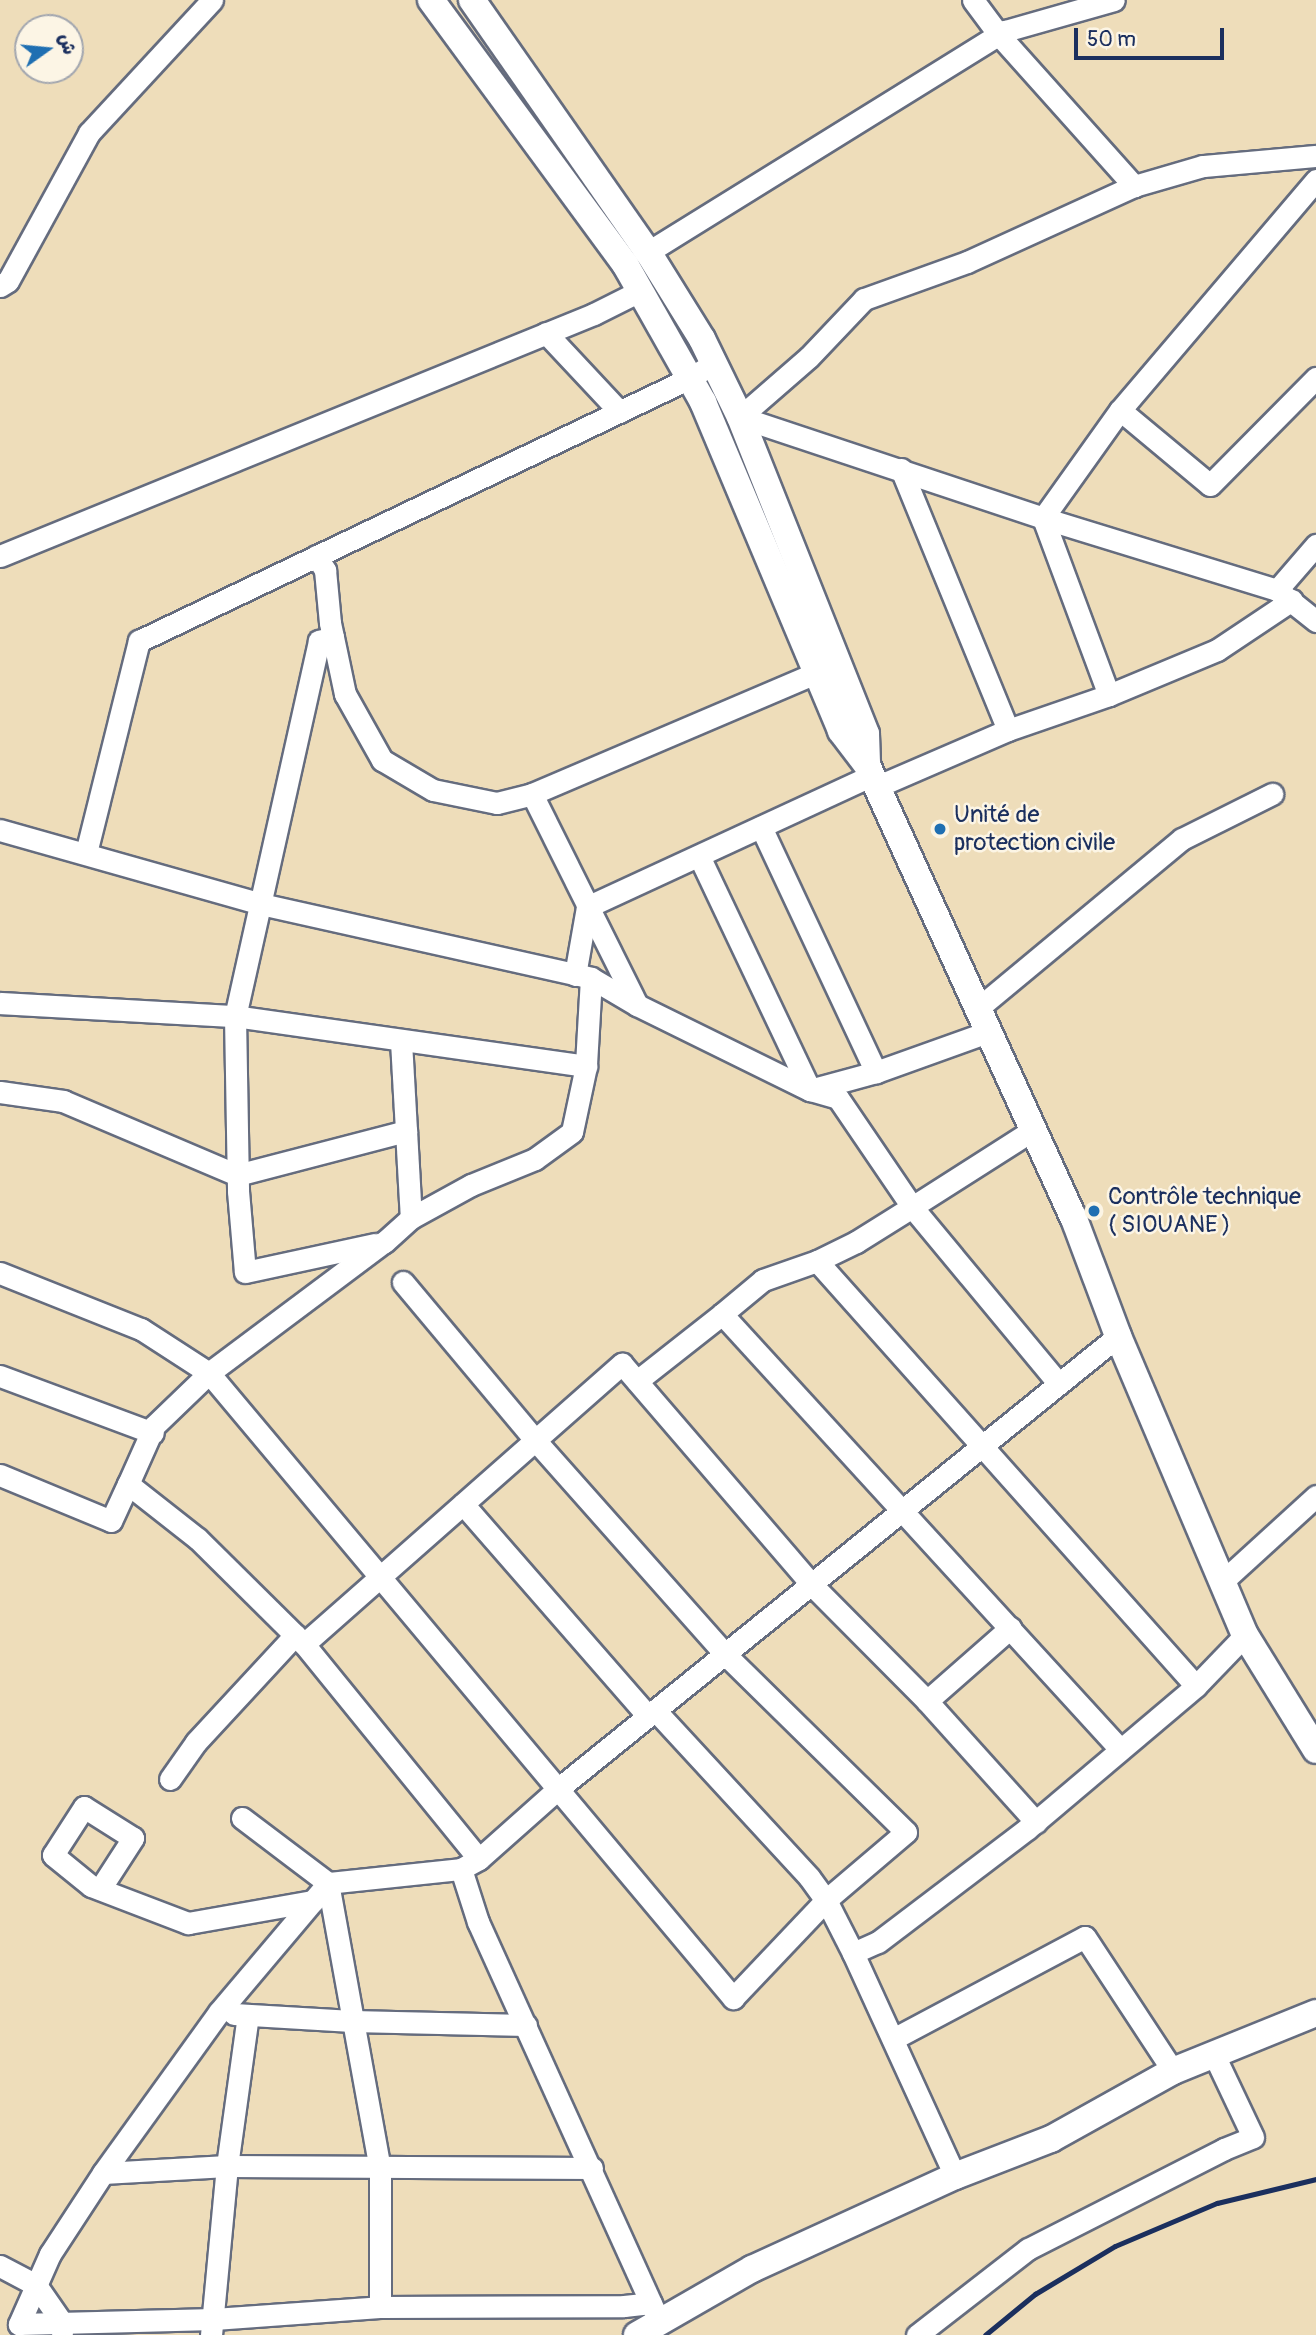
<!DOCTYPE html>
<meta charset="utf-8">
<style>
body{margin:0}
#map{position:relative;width:1316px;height:2335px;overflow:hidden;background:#eeddba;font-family:Pangolin,"Playpen Sans Arabic",sans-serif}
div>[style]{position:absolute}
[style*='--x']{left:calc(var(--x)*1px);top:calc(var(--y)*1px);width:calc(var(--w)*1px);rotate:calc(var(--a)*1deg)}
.roads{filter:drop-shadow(2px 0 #656c7e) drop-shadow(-2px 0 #656c7e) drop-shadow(0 2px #656c7e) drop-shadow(0 -2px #656c7e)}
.minor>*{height:21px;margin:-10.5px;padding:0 10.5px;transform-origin:10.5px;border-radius:10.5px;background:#fff}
.major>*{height:26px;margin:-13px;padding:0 13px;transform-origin:13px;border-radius:13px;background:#fff}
.rail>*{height:5px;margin:-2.5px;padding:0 2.5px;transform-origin:2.5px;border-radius:2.5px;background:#1b2f5e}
.dots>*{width:19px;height:19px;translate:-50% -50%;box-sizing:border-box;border:4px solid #fcf5e5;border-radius:50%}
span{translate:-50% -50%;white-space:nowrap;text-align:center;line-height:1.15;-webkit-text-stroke:5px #fcf5e5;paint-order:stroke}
.poi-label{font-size:24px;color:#1b2f5e}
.left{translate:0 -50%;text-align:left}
.north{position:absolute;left:14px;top:14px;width:70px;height:70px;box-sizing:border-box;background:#fcf5e5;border:2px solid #a2a6af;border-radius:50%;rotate:75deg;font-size:19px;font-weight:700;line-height:28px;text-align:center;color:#1b2f5e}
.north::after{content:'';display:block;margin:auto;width:24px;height:32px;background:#1f6fb2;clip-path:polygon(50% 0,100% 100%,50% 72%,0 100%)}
.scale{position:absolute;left:1074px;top:28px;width:150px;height:32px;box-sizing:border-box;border:4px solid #1b2f5e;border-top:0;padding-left:9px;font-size:21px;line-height:24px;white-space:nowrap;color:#1b2f5e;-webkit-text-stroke:5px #fcf5e5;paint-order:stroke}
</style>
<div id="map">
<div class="roads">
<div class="minor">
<div style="--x:973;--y:0;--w:44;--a:53.4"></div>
<div style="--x:999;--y:35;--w:203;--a:48.2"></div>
<div style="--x:1316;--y:180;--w:302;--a:130.4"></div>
<div style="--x:1120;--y:410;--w:117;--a:39.8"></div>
<div style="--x:1210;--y:485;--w:151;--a:-45.3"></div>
<div style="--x:648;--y:252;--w:420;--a:-31.8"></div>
<div style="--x:1005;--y:31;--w:113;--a:-15.9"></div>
<div style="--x:0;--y:286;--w:9;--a:-32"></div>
<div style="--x:8;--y:281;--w:169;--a:-61.3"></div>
<div style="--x:89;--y:133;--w:181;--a:-47.2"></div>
<div style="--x:546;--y:333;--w:108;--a:46.9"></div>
<div style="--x:1120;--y:410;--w:133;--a:125.5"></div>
<div style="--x:1043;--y:518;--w:189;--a:69.6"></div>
<div style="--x:1109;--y:695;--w:117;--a:-22.6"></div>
<div style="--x:1217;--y:650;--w:90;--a:-33.7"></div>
<div style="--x:740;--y:417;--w:91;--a:-41"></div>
<div style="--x:809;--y:357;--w:80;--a:-46.5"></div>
<div style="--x:864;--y:299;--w:109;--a:-19.8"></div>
<div style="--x:967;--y:262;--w:183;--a:-24.5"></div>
<div style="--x:1134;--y:186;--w:72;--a:-16.2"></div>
<div style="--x:1203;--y:166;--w:113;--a:-5.1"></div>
<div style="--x:740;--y:417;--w:319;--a:18.4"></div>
<div style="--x:1043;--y:518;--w:245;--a:17.1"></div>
<div style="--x:1277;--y:590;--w:50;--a:38.5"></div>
<div style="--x:901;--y:469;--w:282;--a:67.7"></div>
<div style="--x:0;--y:556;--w:641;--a:-22.17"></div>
<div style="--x:594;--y:314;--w:51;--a:-26.6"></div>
<div style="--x:316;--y:556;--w:17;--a:57"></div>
<div style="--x:325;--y:570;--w:53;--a:84.6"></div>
<div style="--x:330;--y:623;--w:73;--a:78.1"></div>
<div style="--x:345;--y:694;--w:76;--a:60.7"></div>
<div style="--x:382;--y:760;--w:59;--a:30.5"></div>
<div style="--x:433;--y:790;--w:65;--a:11.5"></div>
<div style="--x:497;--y:803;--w:36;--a:-14"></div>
<div style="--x:532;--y:794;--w:309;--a:-23.1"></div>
<div style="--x:1277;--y:590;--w:60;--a:-49.1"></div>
<div style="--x:333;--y:637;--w:15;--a:164"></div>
<div style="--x:319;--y:641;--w:384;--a:102.6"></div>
<div style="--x:235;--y:1016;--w:175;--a:89"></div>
<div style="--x:238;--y:1191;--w:81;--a:85.1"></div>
<div style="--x:245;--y:1272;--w:133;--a:-12.2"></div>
<div style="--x:876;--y:787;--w:144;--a:-23.4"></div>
<div style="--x:1008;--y:730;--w:107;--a:-19.1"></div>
<div style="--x:532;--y:794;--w:236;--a:63.5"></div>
<div style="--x:761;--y:827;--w:271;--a:64.9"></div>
<div style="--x:0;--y:830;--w:271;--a:15.8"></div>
<div style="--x:261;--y:904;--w:338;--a:12.6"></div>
<div style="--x:591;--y:978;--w:53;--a:30.4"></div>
<div style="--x:637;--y:1005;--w:193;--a:26.2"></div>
<div style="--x:810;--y:1090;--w:29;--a:16"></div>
<div style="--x:838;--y:1098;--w:132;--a:55.8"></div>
<div style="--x:912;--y:1207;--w:143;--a:-32.5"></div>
<div style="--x:86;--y:853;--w:219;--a:-76"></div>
<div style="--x:139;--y:641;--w:611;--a:-25.52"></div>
<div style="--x:690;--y:378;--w:28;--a:-32"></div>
<div style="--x:699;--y:856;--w:259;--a:64.6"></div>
<div style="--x:810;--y:1090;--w:68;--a:-15.3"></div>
<div style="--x:876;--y:1072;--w:119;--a:-19.7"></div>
<div style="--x:575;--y:975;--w:69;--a:-80"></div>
<div style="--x:587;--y:907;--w:313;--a:-24.8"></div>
<div style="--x:591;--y:978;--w:88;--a:93.3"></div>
<div style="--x:586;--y:1066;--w:67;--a:102"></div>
<div style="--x:572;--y:1132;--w:46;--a:143.9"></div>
<div style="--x:535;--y:1159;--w:69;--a:157.9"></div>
<div style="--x:471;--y:1185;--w:68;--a:151.2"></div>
<div style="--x:411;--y:1218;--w:36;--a:138"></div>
<div style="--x:384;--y:1242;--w:219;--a:143.2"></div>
<div style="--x:209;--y:1373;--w:76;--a:136.1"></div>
<div style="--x:154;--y:1426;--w:64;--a:114.1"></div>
<div style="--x:128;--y:1484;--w:89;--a:38.2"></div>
<div style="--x:198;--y:1539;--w:149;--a:44.7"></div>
<div style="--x:304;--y:1644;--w:277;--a:50.9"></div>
<div style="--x:479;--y:1859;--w:21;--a:151"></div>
<div style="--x:461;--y:1869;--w:56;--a:72.2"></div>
<div style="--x:478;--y:1922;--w:438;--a:65.6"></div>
<div style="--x:0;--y:1003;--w:235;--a:3.2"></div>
<div style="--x:235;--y:1016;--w:355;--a:8.1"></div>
<div style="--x:977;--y:1009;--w:266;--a:-39.7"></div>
<div style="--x:1182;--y:839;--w:101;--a:-26.6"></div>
<div style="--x:401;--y:1041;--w:177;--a:86.8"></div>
<div style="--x:0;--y:1092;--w:64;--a:8.1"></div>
<div style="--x:63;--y:1101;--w:189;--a:23"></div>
<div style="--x:237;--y:1175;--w:175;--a:-14.6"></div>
<div style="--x:0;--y:1273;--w:152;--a:21.7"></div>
<div style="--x:141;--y:1329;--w:81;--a:32.9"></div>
<div style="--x:209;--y:1373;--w:816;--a:50.02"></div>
<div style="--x:733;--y:1998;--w:135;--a:-46.5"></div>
<div style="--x:826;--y:1900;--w:105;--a:-40.4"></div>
<div style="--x:906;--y:1832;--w:254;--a:-135.5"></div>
<div style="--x:725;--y:1654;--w:286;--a:-131.6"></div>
<div style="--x:535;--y:1440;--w:206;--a:-129.9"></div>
<div style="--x:722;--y:1314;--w:53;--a:-39.7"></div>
<div style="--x:763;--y:1280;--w:57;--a:-19.4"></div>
<div style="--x:0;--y:1376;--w:163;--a:20.4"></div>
<div style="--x:637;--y:1381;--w:108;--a:-38.2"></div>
<div style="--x:722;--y:1314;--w:588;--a:47.55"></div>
<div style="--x:1059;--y:1384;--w:230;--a:-129.7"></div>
<div style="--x:912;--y:1207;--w:66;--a:148"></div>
<div style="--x:856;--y:1242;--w:43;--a:154"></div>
<div style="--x:817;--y:1261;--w:569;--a:48.27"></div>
<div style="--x:0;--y:1475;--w:120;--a:22.5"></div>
<div style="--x:111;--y:1521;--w:41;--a:-65.3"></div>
<div style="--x:463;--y:1504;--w:281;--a:48.9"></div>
<div style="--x:1223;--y:1581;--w:126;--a:-42.4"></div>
<div style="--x:304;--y:1644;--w:424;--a:-41.4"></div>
<div style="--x:622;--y:1364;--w:290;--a:49.3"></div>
<div style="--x:811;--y:1584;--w:165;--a:45.2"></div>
<div style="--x:927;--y:1701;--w:111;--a:-41.3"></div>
<div style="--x:927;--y:1701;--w:163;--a:48"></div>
<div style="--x:655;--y:1710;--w:227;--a:47.3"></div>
<div style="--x:809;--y:1877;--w:29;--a:54"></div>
<div style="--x:826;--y:1900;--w:59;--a:63"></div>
<div style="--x:170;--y:1779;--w:45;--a:-54.9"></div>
<div style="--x:196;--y:1742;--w:146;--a:-47.2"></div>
<div style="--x:242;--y:1818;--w:108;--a:37.1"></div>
<div style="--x:328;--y:1883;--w:291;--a:79.7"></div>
<div style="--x:380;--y:2169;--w:138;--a:90"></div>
<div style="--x:479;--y:1859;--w:107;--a:-41.6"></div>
<div style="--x:559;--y:1788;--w:719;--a:-38.96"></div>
<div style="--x:461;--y:1869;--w:134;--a:174"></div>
<div style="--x:328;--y:1883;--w:169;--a:130.2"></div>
<div style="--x:219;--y:2012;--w:198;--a:125.8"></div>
<div style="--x:103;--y:2173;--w:97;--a:123.2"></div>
<div style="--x:50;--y:2254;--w:77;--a:113.9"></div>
<div style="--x:19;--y:2324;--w:195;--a:-1.5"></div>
<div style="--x:214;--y:2319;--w:166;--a:-4.1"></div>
<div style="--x:380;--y:2307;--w:244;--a:-0.2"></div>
<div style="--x:624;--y:2306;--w:27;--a:-6"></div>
<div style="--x:100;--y:1889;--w:61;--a:-57.1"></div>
<div style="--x:133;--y:1838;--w:58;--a:-147.7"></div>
<div style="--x:84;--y:1807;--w:57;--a:122.9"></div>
<div style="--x:53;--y:1855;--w:49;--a:39.2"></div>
<div style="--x:91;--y:1886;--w:104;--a:20.9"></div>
<div style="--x:188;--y:1923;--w:127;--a:-10"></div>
<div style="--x:234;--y:2014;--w:118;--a:3.4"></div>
<div style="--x:352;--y:2021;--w:174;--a:1.3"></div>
<div style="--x:893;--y:2039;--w:217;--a:-28"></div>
<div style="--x:1085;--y:1937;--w:160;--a:56.7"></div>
<div style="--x:103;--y:2173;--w:124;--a:-3.2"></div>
<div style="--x:227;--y:2166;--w:365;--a:0.3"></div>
<div style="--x:955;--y:2176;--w:245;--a:-114.6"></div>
<div style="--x:853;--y:1953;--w:27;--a:-24"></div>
<div style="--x:878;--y:1942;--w:187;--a:-37.2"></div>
<div style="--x:1027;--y:1829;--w:221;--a:-40.2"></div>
<div style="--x:1196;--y:1686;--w:71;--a:-46.1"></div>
<div style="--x:0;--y:2266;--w:41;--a:27.8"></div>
<div style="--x:36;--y:2285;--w:44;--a:55.2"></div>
<div style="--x:61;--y:2321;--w:12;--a:85"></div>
<div style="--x:211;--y:2335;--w:170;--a:-84.6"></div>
<div style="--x:227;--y:2166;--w:152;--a:-82.1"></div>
<div style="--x:917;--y:2335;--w:140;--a:-37.8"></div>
<div style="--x:1028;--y:2249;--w:220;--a:-27"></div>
<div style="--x:1224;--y:2149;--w:31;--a:-22"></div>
<div style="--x:1253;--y:2137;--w:91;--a:-115.4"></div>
</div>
<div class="major">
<div style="--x:431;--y:0;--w:328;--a:53.7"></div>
<div style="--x:625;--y:264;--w:159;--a:60.5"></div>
<div style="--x:703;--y:402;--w:357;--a:67.2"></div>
<div style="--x:841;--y:731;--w:43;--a:52.6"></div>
<div style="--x:867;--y:765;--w:496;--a:65.5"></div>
<div style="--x:1073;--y:1216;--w:128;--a:69.4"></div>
<div style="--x:1118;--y:1336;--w:325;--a:67"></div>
<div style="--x:1245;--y:1635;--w:135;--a:58.3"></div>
<div style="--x:472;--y:0;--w:307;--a:55.1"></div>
<div style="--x:648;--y:252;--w:102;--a:58.2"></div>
<div style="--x:702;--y:339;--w:87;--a:64"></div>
<div style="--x:740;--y:417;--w:341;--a:68.3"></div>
<div style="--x:866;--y:734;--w:31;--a:88"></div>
<div style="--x:637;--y:2335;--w:133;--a:-29.9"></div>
<div style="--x:752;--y:2269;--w:223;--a:-24.6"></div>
<div style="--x:955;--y:2176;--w:103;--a:-21.1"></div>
<div style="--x:1051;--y:2139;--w:140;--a:-29.1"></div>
<div style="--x:1173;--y:2071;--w:154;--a:-22.1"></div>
</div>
</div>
<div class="rail">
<div style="--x:985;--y:2335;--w:65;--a:-39.4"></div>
<div style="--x:1035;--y:2294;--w:93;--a:-31"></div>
<div style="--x:1115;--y:2246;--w:111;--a:-22.9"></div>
<div style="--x:1217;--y:2203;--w:102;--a:-13.6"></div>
</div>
<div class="dots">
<div style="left:940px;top:829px;background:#1f6fb2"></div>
<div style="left:1094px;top:1211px;background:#1f6fb2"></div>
</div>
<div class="poi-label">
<span class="left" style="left:954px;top:829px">Unité de<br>protection civile</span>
<span class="left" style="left:1108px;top:1211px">Contrôle technique<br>( SIOUANE )</span>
</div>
<div class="north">ش</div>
<div class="scale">50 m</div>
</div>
